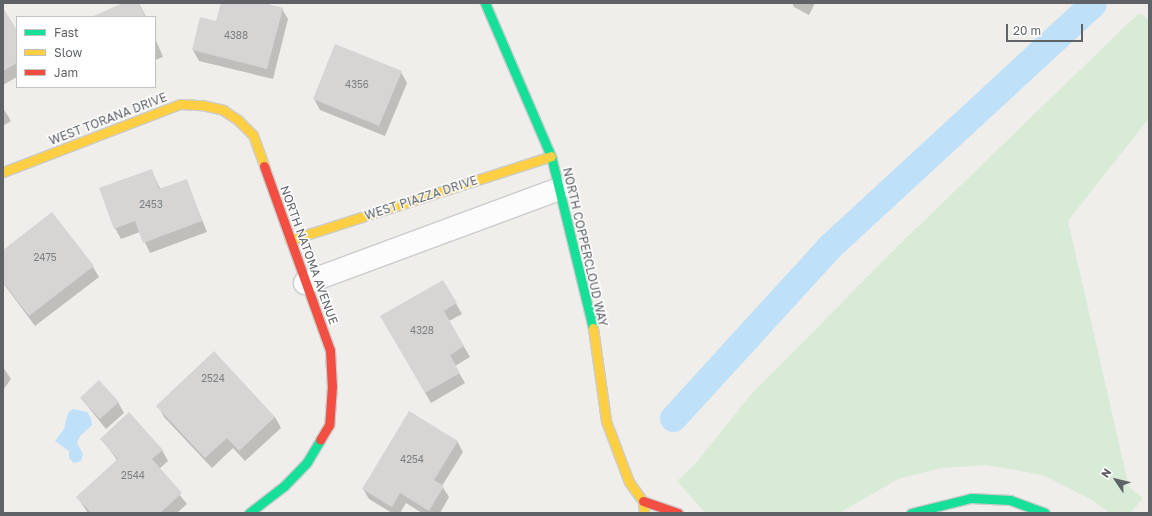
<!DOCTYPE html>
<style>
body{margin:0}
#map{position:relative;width:1152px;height:516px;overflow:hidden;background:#efeeea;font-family:"Golos Text",sans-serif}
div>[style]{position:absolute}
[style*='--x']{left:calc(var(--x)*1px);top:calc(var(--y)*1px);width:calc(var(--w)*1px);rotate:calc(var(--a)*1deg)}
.green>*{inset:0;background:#d8ebd6}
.water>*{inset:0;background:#bfe0f9}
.shadow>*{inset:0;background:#0003}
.canal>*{height:27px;margin:-13.5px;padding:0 13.5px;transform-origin:13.5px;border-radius:13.5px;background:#bfe0f9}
.building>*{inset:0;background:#d6d5d3}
.roads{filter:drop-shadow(1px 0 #cbcccc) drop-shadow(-1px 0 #cbcccc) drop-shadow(0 1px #cbcccc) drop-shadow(0 -1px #cbcccc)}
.street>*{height:22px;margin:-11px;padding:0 11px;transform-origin:11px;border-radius:11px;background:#fdfcfc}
.fast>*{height:9px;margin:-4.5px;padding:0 4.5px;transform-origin:4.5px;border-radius:4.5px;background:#16e098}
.slow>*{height:9px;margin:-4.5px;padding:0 4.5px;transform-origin:4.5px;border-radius:4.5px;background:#ffcf43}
.jam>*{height:9px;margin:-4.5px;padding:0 4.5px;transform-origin:4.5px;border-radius:4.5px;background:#f24e42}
span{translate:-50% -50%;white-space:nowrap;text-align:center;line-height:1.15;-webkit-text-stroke:3px #fff;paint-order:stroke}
.number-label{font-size:10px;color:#7e8184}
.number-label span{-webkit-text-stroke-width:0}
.street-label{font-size:12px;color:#5f6368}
.frame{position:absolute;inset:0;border:4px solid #5f6368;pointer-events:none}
.legend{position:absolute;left:16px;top:16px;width:140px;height:72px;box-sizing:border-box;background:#fff;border:1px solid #bfc1c3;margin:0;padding:5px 7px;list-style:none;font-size:12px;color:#5f6368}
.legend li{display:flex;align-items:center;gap:8px;height:20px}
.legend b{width:20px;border:1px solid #bfc1c3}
.north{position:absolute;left:1096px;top:460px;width:40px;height:40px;-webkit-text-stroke:3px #fff;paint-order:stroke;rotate:305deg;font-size:11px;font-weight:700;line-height:16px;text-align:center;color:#5f6368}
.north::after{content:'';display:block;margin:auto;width:14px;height:18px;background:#5f6368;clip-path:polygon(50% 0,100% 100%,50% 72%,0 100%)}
.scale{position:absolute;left:1006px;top:24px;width:77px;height:18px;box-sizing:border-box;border:2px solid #5f6368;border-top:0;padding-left:5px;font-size:12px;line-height:14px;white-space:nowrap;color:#5f6368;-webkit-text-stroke:3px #fff;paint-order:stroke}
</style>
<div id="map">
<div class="green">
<div style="clip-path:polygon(1142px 14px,1149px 21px,1149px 118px,1068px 221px,1129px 487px,1143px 498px,1130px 513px,1110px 513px,1092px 500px,1043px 475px,986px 465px,942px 468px,898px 479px,839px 513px,705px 513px,677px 481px,695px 464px,753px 392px,905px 239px,1137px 15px)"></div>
</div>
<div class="water">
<div style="clip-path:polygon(73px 409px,87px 412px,91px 418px,92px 425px,80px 436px,77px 443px,83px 454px,81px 461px,74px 463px,69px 458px,69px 451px,55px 441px,64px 429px,68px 413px)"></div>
</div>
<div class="shadow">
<div style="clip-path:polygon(126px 3px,139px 3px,146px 17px,94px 17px)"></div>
<div style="clip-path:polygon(222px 3px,260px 3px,282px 9px,288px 19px,273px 79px,199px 61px,193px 50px,217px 23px)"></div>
<div style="clip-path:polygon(792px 3px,815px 3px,809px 15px,794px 7px)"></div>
<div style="clip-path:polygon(3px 10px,17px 32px,17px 77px,3px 85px)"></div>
<div style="clip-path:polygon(155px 38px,163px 57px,155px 60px)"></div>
<div style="clip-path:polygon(401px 72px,407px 83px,385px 136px,320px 110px,314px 99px)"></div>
<div style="clip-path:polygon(3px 108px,11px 121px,3px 126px)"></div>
<div style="clip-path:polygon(151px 170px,161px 190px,186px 180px,207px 232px,150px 253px,140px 232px,121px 239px,115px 228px)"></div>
<div style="clip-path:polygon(3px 251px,93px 267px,99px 277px,35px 326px,3px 283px)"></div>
<div style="clip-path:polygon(443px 281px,462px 314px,449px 321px,470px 357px,455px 366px,465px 383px,431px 403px,382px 317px)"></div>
<div style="clip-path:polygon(3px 367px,11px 379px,3px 390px)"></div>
<div style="clip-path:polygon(81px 398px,118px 402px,124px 413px,106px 429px)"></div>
<div style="clip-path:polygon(158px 406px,275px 417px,281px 428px,245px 461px,233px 448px,212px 468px,164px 417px)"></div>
<div style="clip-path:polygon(102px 439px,162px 450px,168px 461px,159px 469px,187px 504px,177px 513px,88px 513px,77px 497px,117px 460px)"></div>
<div style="clip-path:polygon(457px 441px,463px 452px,442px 486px,449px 497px,440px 513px,422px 513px,406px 503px,400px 513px,392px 513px,369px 499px,363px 489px)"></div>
</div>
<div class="canal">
<div style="--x:673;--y:418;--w:231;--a:-47.6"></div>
<div style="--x:829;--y:247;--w:359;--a:-42.7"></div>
</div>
<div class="building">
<div style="clip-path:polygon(123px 3px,139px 3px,145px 17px,91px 17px)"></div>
<div style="clip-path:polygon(221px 3px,264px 3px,283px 8px,267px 69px,192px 50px,200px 17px,216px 21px)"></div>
<div style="clip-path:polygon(3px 8px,17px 30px,17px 63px,3px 71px)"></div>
<div style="clip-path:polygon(335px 44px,402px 71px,379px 126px,313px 99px)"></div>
<div style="clip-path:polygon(152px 169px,159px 189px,187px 179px,202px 221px,143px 243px,135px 221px,114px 229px,99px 188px)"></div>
<div style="clip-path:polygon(52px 212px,94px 266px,29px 316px,3px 282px,3px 250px)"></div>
<div style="clip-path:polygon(443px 280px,457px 303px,444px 311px,464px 346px,450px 355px,460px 373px,425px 393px,380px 316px)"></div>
<div style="clip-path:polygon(214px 351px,275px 417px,239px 451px,227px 438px,205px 458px,156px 406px)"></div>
<div style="clip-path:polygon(99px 380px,119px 402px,100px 419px,80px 398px)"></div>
<div style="clip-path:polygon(409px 411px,458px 441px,434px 480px,444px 486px,429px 511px,400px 493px,392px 507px,362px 489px)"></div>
<div style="clip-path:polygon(129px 412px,163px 450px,152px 459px,182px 493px,160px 513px,91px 513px,76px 497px,118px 459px,100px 439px)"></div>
</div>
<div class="roads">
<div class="street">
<div style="--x:305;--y:283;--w:271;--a:-20.3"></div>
</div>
<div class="fast">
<div style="--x:485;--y:3;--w:167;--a:66.7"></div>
<div style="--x:551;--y:156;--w:177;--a:76.3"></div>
<div style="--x:249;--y:513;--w:44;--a:-37.6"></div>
<div style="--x:284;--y:486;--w:33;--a:-46"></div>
<div style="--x:307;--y:462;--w:26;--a:-59"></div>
<div style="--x:911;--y:513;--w:62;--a:-14"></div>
<div style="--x:971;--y:498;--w:39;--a:3"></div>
<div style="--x:1010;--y:500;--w:37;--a:20"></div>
</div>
<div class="slow">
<div style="--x:3;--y:172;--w:190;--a:-21"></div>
<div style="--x:180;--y:104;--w:22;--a:3"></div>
<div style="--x:202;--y:105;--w:22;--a:13"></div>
<div style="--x:223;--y:110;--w:18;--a:34"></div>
<div style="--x:238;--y:120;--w:21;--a:45"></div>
<div style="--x:253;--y:135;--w:33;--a:70"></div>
<div style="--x:290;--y:240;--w:274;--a:-17.8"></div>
<div style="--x:593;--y:328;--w:94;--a:82"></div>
<div style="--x:606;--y:421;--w:65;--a:69.3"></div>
<div style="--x:629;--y:482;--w:24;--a:54"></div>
<div style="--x:643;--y:501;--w:12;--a:85"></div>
</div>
<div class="jam">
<div style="--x:264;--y:166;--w:195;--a:70.3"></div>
<div style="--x:330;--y:350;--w:36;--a:87"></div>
<div style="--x:332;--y:386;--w:39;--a:94"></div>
<div style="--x:329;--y:425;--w:17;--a:121"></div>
<div style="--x:643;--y:501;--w:37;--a:19"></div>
</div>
</div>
<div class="number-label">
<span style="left:236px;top:36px">4388</span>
<span style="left:357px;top:85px">4356</span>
<span style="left:151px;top:205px">2453</span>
<span style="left:45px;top:258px">2475</span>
<span style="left:422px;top:331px">4328</span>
<span style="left:213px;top:379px">2524</span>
<span style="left:412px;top:460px">4254</span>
<span style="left:133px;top:476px">2544</span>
</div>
<div class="street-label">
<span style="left:108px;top:119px;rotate:-21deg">WEST TORANA DRIVE</span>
<span style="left:421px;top:198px;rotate:-18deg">WEST PIAZZA DRIVE</span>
<span style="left:585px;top:247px;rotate:77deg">NORTH COPPERCLOUD WAY</span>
<span style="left:309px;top:255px;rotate:70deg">NORTH NATOMA AVENUE</span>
</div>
<div class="frame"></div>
<ul class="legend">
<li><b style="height:5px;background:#16e098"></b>Fast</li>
<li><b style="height:5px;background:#ffcf43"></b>Slow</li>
<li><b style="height:5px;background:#f24e42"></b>Jam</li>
</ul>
<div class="north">N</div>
<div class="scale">20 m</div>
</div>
